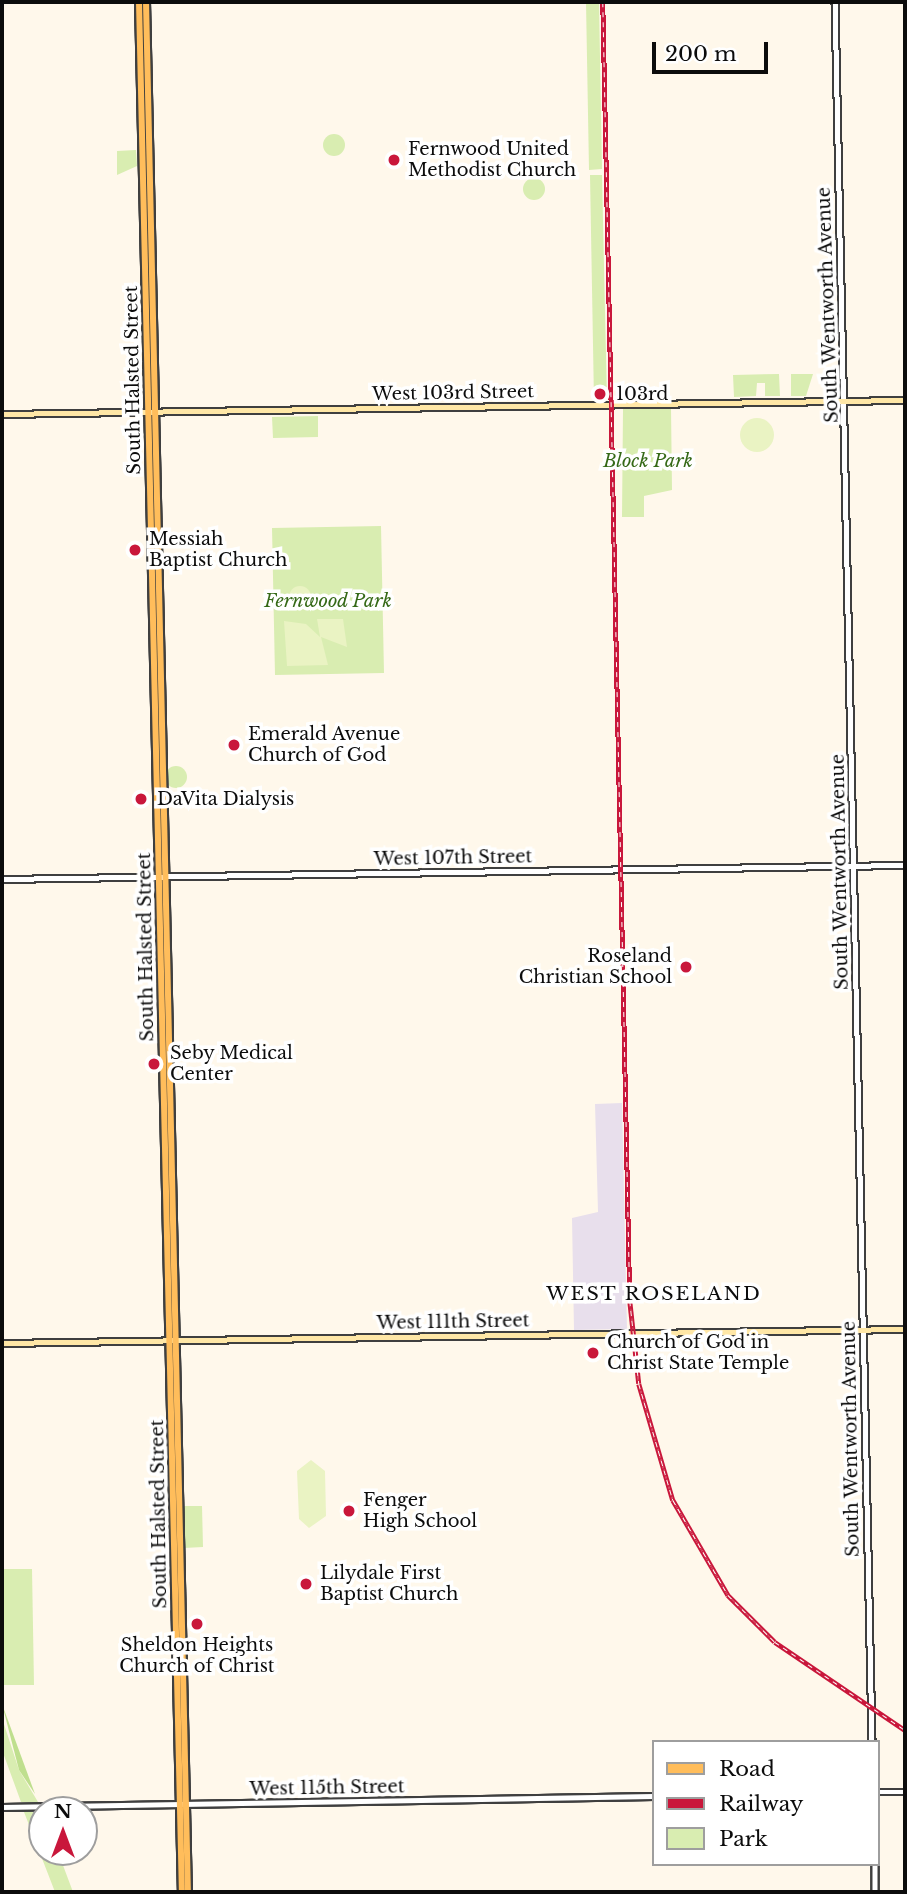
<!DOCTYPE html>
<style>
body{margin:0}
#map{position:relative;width:907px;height:1894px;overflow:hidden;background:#fff8eb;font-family:"Libre Baskerville",serif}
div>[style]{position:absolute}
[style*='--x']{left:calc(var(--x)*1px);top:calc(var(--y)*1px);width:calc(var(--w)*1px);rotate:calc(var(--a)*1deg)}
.industrial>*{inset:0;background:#e8dfec}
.green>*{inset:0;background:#d9edb1}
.round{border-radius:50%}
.forest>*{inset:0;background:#bfdf8e}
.pitch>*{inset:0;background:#eaf3c3}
.roads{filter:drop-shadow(2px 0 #3f3f3f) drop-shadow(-2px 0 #3f3f3f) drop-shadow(0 2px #3f3f3f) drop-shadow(0 -2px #3f3f3f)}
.tertiary>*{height:4.5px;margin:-2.25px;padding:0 2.25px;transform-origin:2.25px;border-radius:2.25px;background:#fff}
.secondary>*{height:5px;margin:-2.5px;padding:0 2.5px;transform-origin:2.5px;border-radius:2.5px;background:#ffe7a6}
.primary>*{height:6px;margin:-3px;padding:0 3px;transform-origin:3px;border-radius:3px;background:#ffbd5b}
.rail>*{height:4.5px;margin-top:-2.25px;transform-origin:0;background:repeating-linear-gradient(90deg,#fff 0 5px,#c9173b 0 10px);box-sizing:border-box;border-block:2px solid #c9173b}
.dots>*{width:19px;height:19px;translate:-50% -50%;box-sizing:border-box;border:4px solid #fff;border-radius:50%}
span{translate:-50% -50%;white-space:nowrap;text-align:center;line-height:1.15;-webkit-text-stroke:7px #fff;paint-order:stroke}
.poi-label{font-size:18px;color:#0c0c0c}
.left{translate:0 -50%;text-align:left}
.right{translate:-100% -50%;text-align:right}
.street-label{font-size:18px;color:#0c0c0c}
.park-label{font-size:18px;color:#356917;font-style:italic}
.neighbourhood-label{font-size:19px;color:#0c0c0c;letter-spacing:2px}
.frame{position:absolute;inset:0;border:4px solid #0c0c0c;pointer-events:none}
.legend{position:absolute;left:652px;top:1740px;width:228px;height:126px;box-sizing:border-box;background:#fff;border:2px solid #9e9e9e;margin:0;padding:9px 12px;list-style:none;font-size:21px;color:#0c0c0c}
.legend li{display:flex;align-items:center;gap:14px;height:35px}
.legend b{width:35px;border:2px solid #9e9e9e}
.north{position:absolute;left:28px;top:1796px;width:70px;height:70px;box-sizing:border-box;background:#fff;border:2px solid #9e9e9e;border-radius:50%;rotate:0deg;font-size:19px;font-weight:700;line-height:28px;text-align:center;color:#0c0c0c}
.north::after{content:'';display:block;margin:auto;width:24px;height:32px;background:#c9173b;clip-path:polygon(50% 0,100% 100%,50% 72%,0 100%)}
.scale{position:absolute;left:652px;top:42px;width:116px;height:32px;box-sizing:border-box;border:4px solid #0c0c0c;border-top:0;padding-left:9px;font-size:21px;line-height:24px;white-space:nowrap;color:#0c0c0c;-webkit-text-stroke:5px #fff;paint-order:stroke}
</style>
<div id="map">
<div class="industrial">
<div style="clip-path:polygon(622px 1103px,627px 1329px,574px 1330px,572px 1218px,598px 1212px,595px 1104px)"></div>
</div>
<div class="green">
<div style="clip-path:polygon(586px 2px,599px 2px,602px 169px,589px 170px)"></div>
<div class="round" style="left:323px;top:134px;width:22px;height:22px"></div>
<div style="clip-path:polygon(136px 150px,137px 166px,117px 175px,117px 151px)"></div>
<div style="clip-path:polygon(590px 175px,602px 175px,607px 401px,594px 401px)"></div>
<div class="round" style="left:523px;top:178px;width:22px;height:22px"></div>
<div style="clip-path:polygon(779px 374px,780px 396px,765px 396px,765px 383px,757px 383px,756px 396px,734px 397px,733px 375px)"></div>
<div style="clip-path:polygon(791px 374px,813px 374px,806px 396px,791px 396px)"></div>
<div style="clip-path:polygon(671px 407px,672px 490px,644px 496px,644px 517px,622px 517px,623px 409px)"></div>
<div style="clip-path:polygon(318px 416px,318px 437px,273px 438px,272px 417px)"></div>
<div style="clip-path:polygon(381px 526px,384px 673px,275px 675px,272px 528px)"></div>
<div class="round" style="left:165px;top:766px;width:22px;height:22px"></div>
<div style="clip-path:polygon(184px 1506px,202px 1506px,203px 1547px,184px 1548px)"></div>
<div style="clip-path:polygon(2px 1569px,32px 1569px,34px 1685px,2px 1685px)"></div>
<div style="clip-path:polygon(2px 1718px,19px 1770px,38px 1802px,21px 1802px,2px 1750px)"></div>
<div style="clip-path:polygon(24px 1812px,42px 1812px,42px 1852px,58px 1852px,73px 1892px,55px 1892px)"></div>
</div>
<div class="forest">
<div style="clip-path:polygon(2px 1704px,35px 1794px,19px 1770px)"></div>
</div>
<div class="pitch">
<div class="round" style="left:740px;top:418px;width:34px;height:34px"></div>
<div class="round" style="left:289px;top:586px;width:22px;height:22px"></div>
<div style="clip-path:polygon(317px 619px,343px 619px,347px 647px,321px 637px,328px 665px,287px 666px,284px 621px,306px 624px,320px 637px)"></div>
<div style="clip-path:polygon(311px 1460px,325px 1471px,326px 1516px,309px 1528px,299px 1519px,297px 1471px)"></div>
</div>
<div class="roads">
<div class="tertiary">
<div style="--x:835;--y:2;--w:1740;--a:88.78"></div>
<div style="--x:2;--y:879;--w:903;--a:-0.89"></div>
<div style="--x:877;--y:1792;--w:28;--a:0"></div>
<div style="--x:2;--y:1807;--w:651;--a:-0.97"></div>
<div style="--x:875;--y:1864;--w:28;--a:90"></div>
</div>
<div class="secondary">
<div style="--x:2;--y:414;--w:903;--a:-0.89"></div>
<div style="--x:2;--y:1343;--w:903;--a:-0.89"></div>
</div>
<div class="primary">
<div style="--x:139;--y:2;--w:1890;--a:88.7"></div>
<div style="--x:146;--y:2;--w:1890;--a:88.73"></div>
</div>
</div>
<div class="rail">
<div style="--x:603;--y:2;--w:1299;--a:88.81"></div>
<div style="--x:630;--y:1301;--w:83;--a:83.8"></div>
<div style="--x:639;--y:1384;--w:121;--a:73.7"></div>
<div style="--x:673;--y:1500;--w:110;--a:59.9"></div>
<div style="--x:728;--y:1595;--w:66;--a:45"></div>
<div style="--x:775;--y:1642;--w:157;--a:34.1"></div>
</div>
<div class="dots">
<div style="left:394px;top:160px;background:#c9173b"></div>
<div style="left:600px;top:394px;background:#c9173b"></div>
<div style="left:135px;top:550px;background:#c9173b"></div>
<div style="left:234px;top:745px;background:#c9173b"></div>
<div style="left:141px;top:799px;background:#c9173b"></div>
<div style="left:686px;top:967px;background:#c9173b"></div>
<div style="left:154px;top:1064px;background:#c9173b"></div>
<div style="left:593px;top:1353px;background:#c9173b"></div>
<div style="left:349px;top:1511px;background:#c9173b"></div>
<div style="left:306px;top:1584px;background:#c9173b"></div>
<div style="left:197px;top:1624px;background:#c9173b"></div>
</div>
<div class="poi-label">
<span class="left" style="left:408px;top:160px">Fernwood United<br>Methodist Church</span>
<span class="left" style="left:616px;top:394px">103rd</span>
<span class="left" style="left:149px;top:550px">Messiah<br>Baptist Church</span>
<span class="left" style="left:248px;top:745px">Emerald Avenue<br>Church of God</span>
<span class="left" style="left:157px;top:799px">DaVita Dialysis</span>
<span class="right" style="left:672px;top:967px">Roseland<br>Christian School</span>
<span class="left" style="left:170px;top:1064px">Seby Medical<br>Center</span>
<span class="left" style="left:607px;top:1353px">Church of God in<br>Christ State Temple</span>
<span class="left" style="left:363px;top:1511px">Fenger<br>High School</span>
<span class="left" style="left:320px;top:1584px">Lilydale First<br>Baptist Church</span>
<span style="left:197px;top:1656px">Sheldon Heights<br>Church of Christ</span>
</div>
<div class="street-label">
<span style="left:828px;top:305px;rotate:-92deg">South Wentworth Avenue</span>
<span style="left:133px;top:380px;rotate:-91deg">South Halsted Street</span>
<span style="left:453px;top:393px;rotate:-1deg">West 103rd Street</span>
<span style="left:453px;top:858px;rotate:-1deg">West 107th Street</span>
<span style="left:840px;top:872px;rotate:-91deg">South Wentworth Avenue</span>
<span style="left:146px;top:947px;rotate:-91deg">South Halsted Street</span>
<span style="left:453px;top:1322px;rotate:-1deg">West 111th Street</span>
<span style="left:851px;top:1439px;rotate:-91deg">South Wentworth Avenue</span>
<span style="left:159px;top:1514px;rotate:-91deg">South Halsted Street</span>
<span style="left:327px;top:1788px;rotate:-1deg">West 115th Street</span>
</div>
<div class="park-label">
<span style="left:648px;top:461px">Block Park</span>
<span style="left:328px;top:601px">Fernwood Park</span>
</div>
<div class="neighbourhood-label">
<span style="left:654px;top:1294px">WEST ROSELAND</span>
</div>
<div class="frame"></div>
<ul class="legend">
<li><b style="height:9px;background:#ffbd5b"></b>Road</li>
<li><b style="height:9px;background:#c9173b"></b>Railway</li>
<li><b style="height:19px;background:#d9edb1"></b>Park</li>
</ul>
<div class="north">N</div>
<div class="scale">200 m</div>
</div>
